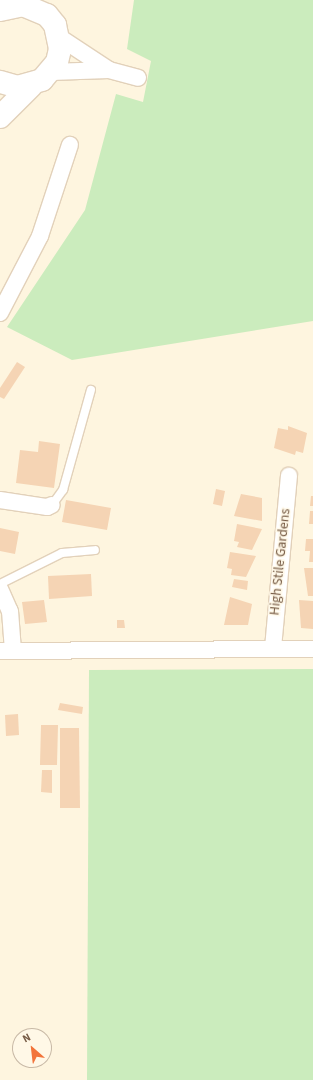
<!DOCTYPE html>
<style>
body{margin:0}
#map{position:relative;width:313px;height:1080px;overflow:hidden;background:#fef5df;font-family:"Source Sans 3",sans-serif}
div>[style]{position:absolute}
[style*='--x']{left:calc(var(--x)*1px);top:calc(var(--y)*1px);width:calc(var(--w)*1px);rotate:calc(var(--a)*1deg)}
.green>*{inset:0;background:#cbecbd}
.building>*{inset:0;background:#f5d4b4}
.roads{filter:drop-shadow(1px 0 #e2d1ba) drop-shadow(-1px 0 #e2d1ba) drop-shadow(0 1px #e2d1ba) drop-shadow(0 -1px #e2d1ba)}
.lane>*{height:8px;margin:-4px;padding:0 4px;transform-origin:4px;border-radius:4px;background:#fff}
.street>*{height:16px;margin:-8px;padding:0 8px;transform-origin:8px;border-radius:8px;background:#fff}
.secondary>*{height:22px;margin:-11px;padding:0 11px;transform-origin:11px;border-radius:11px;background:#fff}
span{translate:-50% -50%;white-space:nowrap;text-align:center;line-height:1.15;-webkit-text-stroke:3px #fff8e7;paint-order:stroke}
.street-label{font-size:14px;color:#765b45}
.north{position:absolute;left:12px;top:1028px;width:40px;height:40px;box-sizing:border-box;background:#fff8e7;border:1px solid #c8b9a6;border-radius:50%;rotate:332deg;font-size:11px;font-weight:700;line-height:16px;text-align:center;color:#765b45}
.north::after{content:'';display:block;margin:auto;width:14px;height:18px;background:#f2743a;clip-path:polygon(50% 0,100% 100%,50% 72%,0 100%)}
</style>
<div id="map">
<div class="green">
<div style="clip-path:polygon(134px 0,313px 0,313px 321px,72px 360px,7px 327px,85px 210px,116px 94px,143px 102px,151px 61px,127px 49px)"></div>
<div style="clip-path:polygon(313px 669px,313px 1080px,87px 1080px,89px 670px)"></div>
</div>
<div class="building">
<div style="clip-path:polygon(17px 362px,25px 367px,4px 399px,0 397px,0 388px)"></div>
<div style="clip-path:polygon(288px 426px,307px 433px,303px 453px,296px 451px,295px 455px,274px 448px,278px 428px,288px 430px)"></div>
<div style="clip-path:polygon(39px 441px,60px 444px,54px 488px,16px 483px,20px 450px,38px 452px)"></div>
<div style="clip-path:polygon(216px 489px,225px 491px,222px 506px,213px 504px)"></div>
<div style="clip-path:polygon(241px 494px,262px 498px,262px 521px,234px 516px)"></div>
<div style="clip-path:polygon(311px 496px,313px 496px,313px 506px,310px 506px)"></div>
<div style="clip-path:polygon(66px 500px,111px 508px,107px 530px,62px 522px)"></div>
<div style="clip-path:polygon(310px 511px,313px 511px,313px 524px,309px 524px)"></div>
<div style="clip-path:polygon(237px 524px,262px 529px,252px 550px,237px 547px,239px 542px,234px 541px)"></div>
<div style="clip-path:polygon(0 528px,19px 532px,15px 554px,0 551px)"></div>
<div style="clip-path:polygon(306px 539px,313px 539px,313px 562px,309px 562px,310px 551px,305px 551px)"></div>
<div style="clip-path:polygon(230px 552px,256px 556px,246px 577px,231px 575px,232px 569px,227px 568px)"></div>
<div style="clip-path:polygon(304px 568px,313px 568px,313px 596px,308px 596px)"></div>
<div style="clip-path:polygon(91px 574px,92px 596px,49px 599px,48px 576px)"></div>
<div style="clip-path:polygon(234px 579px,248px 581px,247px 590px,232px 587px)"></div>
<div style="clip-path:polygon(230px 597px,252px 604px,248px 625px,224px 625px)"></div>
<div style="clip-path:polygon(44px 600px,47px 622px,25px 624px,22px 602px)"></div>
<div style="clip-path:polygon(299px 600px,313px 601px,313px 629px,301px 628px)"></div>
<div style="clip-path:polygon(117px 620px,124px 620px,125px 628px,117px 628px)"></div>
<div style="clip-path:polygon(60px 703px,83px 707px,82px 714px,58px 710px)"></div>
<div style="clip-path:polygon(18px 714px,19px 735px,6px 736px,5px 715px)"></div>
<div style="clip-path:polygon(41px 725px,58px 725px,57px 765px,40px 765px)"></div>
<div style="clip-path:polygon(60px 728px,79px 728px,80px 808px,60px 808px)"></div>
<div style="clip-path:polygon(42px 770px,52px 770px,52px 793px,41px 792px)"></div>
</div>
<div class="roads">
<div class="lane">
<div style="--x:52;--y:505;--w:19;--a:-54"></div>
<div style="--x:63;--y:490;--w:104;--a:-74.4"></div>
<div style="--x:0;--y:584;--w:69;--a:-26.6"></div>
<div style="--x:62;--y:553;--w:33;--a:-5"></div>
</div>
<div class="street">
<div style="--x:59;--y:37;--w:60;--a:33.4"></div>
<div style="--x:109;--y:70;--w:30;--a:15"></div>
<div style="--x:51;--y:72;--w:58;--a:-2"></div>
<div style="--x:0;--y:313;--w:87;--a:-62.5"></div>
<div style="--x:40;--y:236;--w:96;--a:-71.8"></div>
<div style="--x:0;--y:500;--w:48;--a:8.5"></div>
<div style="--x:47;--y:507;--w:5;--a:-22"></div>
<div style="--x:0;--y:589;--w:24;--a:66"></div>
<div style="--x:10;--y:611;--w:40;--a:85.7"></div>
<div style="--x:273;--y:648;--w:173;--a:-84.7"></div>
<div style="--x:0;--y:651;--w:313;--a:-0.4"></div>
</div>
<div class="secondary">
<div style="--x:0;--y:10;--w:24;--a:-12"></div>
<div style="--x:23;--y:5;--w:26;--a:23"></div>
<div style="--x:47;--y:15;--w:13;--a:51"></div>
<div style="--x:55;--y:25;--w:25;--a:78"></div>
<div style="--x:60;--y:49;--w:13;--a:103"></div>
<div style="--x:57;--y:62;--w:23;--a:130"></div>
<div style="--x:42;--y:80;--w:25;--a:164"></div>
<div style="--x:18;--y:87;--w:19;--a:-164"></div>
<div style="--x:0;--y:117;--w:44;--a:-45"></div>
</div>
</div>
<div class="street-label">
<span style="left:280px;top:562px;rotate:-84deg">High Stile Gardens</span>
</div>
<div class="north">N</div>
</div>
